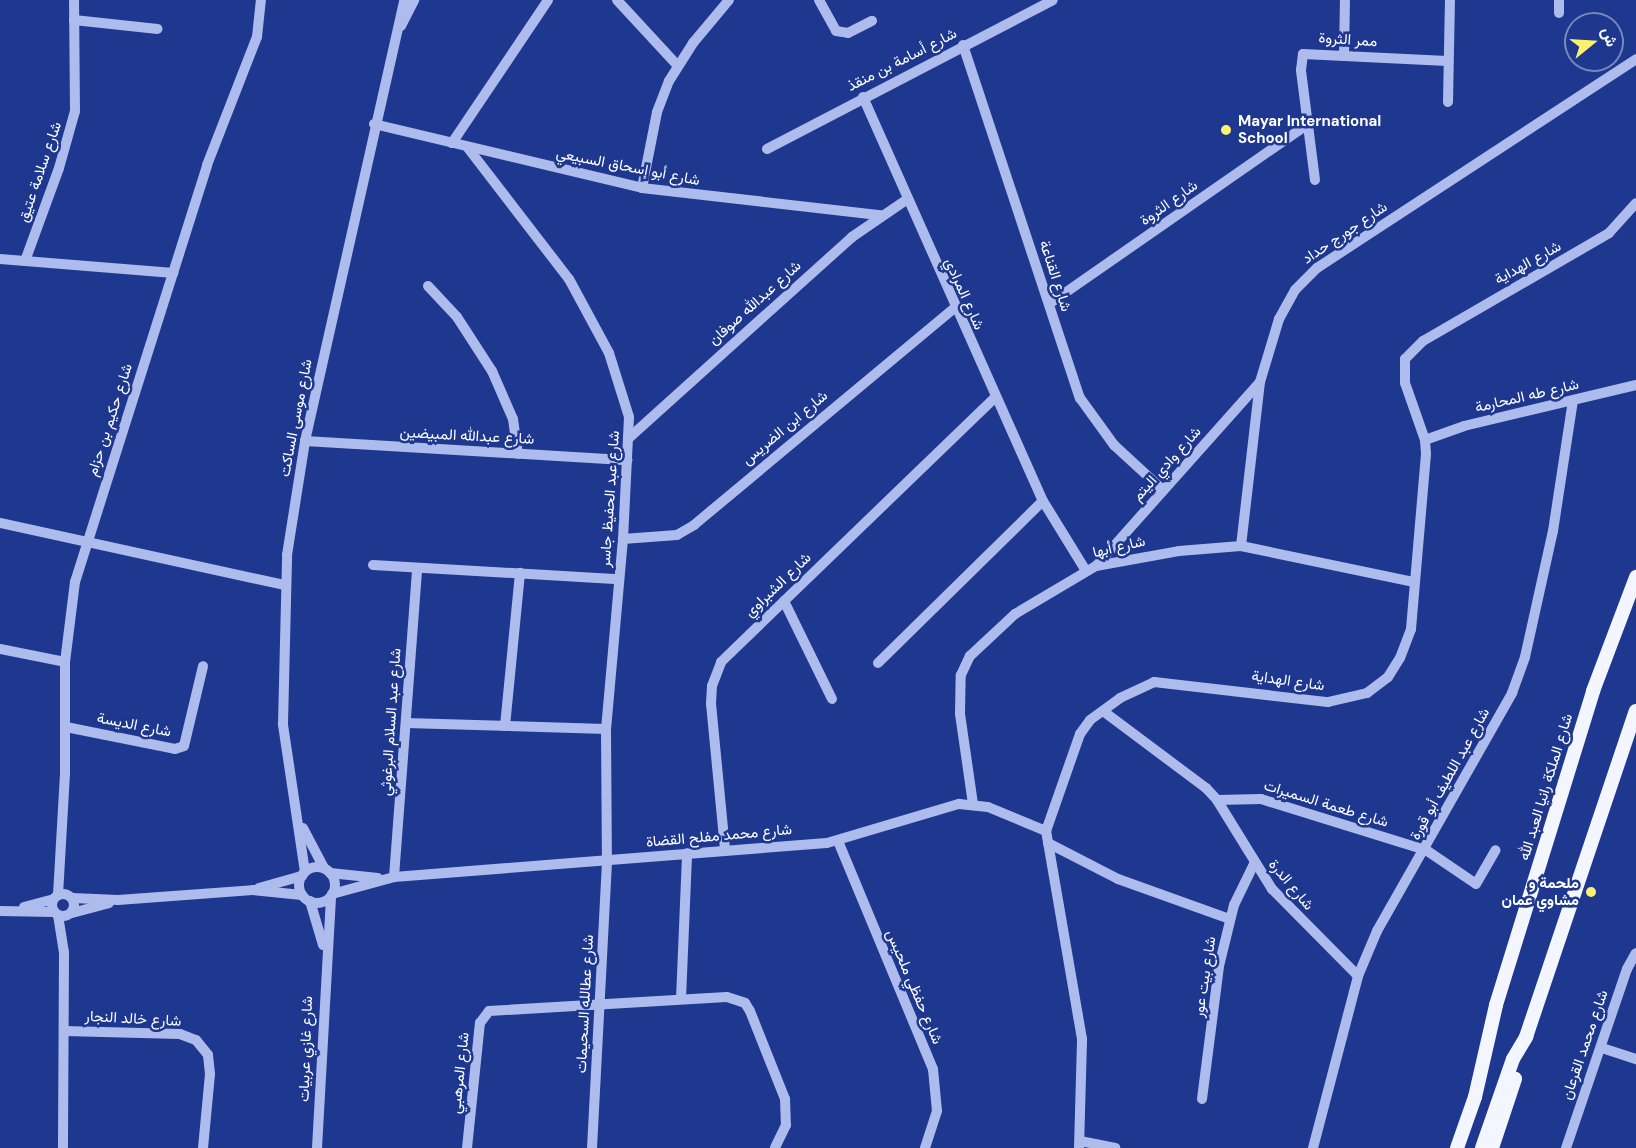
<!DOCTYPE html>
<meta charset="utf-8">
<style>
body{margin:0}
#map{position:relative;width:1636px;height:1148px;overflow:hidden;background:#1e378f;font-family:"DM Sans",Vazirmatn,sans-serif}
div>[style]{position:absolute}
[style*='--x']{left:calc(var(--x)*1px);top:calc(var(--y)*1px);width:calc(var(--w)*1px);rotate:calc(var(--a)*1deg)}
.minor>*{height:10px;margin:-5px;padding:0 5px;transform-origin:5px;border-radius:5px;background:#adbced}
.minor>.ring{margin:-5px;padding:0;box-sizing:content-box;background:none;border:10px solid #adbced;border-radius:50%}
.major>*{height:14px;margin:-7px;padding:0 7px;transform-origin:7px;border-radius:7px;background:#f3f5ff}
.dots>*{width:16px;height:16px;translate:-50% -50%;box-sizing:border-box;border:3px solid #1e378f;border-radius:50%}
span{translate:-50% -50%;white-space:nowrap;text-align:center;line-height:1.15;-webkit-text-stroke:5px #1e378f;paint-order:stroke}
.street-label{font-size:15px;color:#fff}
.poi-label{font-size:15px;color:#fff;font-weight:700}
.left{translate:0 -50%;text-align:left}
.right{translate:-100% -50%;text-align:right}
.north{position:absolute;left:1564px;top:12px;width:60px;height:60px;box-sizing:border-box;background:#1e378f;border:2px solid #7887bc;border-radius:50%;rotate:72deg;font-size:16px;font-weight:700;line-height:24px;text-align:center;color:#fff}
.north::after{content:'';display:block;margin:auto;width:21px;height:27px;background:#fcf16c;clip-path:polygon(50% 0,100% 100%,50% 72%,0 100%)}
</style>
<div id="map">
<div class="minor">
<div style="--x:617;--y:0;--w:88;--a:47.3"></div>
<div style="--x:819;--y:0;--w:35;--a:61"></div>
<div style="--x:836;--y:31;--w:12;--a:9"></div>
<div style="--x:848;--y:33;--w:27;--a:-27"></div>
<div style="--x:1559;--y:13;--w:13;--a:-90"></div>
<div style="--x:74;--y:20;--w:84;--a:6.1"></div>
<div style="--x:401;--y:26;--w:29;--a:-63"></div>
<div style="--x:963;--y:45;--w:372;--a:71.7"></div>
<div style="--x:1080;--y:398;--w:58;--a:54.1"></div>
<div style="--x:1114;--y:445;--w:67;--a:42.6"></div>
<div style="--x:1344;--y:55;--w:55;--a:-89"></div>
<div style="--x:863;--y:97;--w:442;--a:66"></div>
<div style="--x:1043;--y:501;--w:82;--a:58.4"></div>
<div style="--x:1448;--y:102;--w:102;--a:-88.9"></div>
<div style="--x:374;--y:124;--w:276;--a:13.4"></div>
<div style="--x:642;--y:188;--w:240;--a:6.5"></div>
<div style="--x:452;--y:143;--w:172;--a:-56.1"></div>
<div style="--x:468;--y:148;--w:165;--a:52.4"></div>
<div style="--x:569;--y:279;--w:84;--a:61.6"></div>
<div style="--x:609;--y:353;--w:67;--a:72.6"></div>
<div style="--x:629;--y:417;--w:122;--a:92.8"></div>
<div style="--x:623;--y:539;--w:191;--a:95.1"></div>
<div style="--x:606;--y:729;--w:133;--a:89.6"></div>
<div style="--x:607;--y:862;--w:286;--a:93"></div>
<div style="--x:767;--y:149;--w:322;--a:-27.5"></div>
<div style="--x:1315;--y:180;--w:111;--a:-97.3"></div>
<div style="--x:1301;--y:70;--w:16;--a:-83"></div>
<div style="--x:1303;--y:54;--w:144;--a:2.8"></div>
<div style="--x:642;--y:188;--w:77;--a:-78.8"></div>
<div style="--x:657;--y:112;--w:33;--a:-69"></div>
<div style="--x:669;--y:81;--w:45;--a:-57.7"></div>
<div style="--x:693;--y:43;--w:56;--a:-50.1"></div>
<div style="--x:0;--y:259;--w:174;--a:4.6"></div>
<div style="--x:25;--y:261;--w:99;--a:-69.9"></div>
<div style="--x:59;--y:168;--w:59;--a:-74.3"></div>
<div style="--x:75;--y:111;--w:111;--a:-90.5"></div>
<div style="--x:428;--y:286;--w:42;--a:46.9"></div>
<div style="--x:457;--y:317;--w:64;--a:57.1"></div>
<div style="--x:492;--y:371;--w:52;--a:66.4"></div>
<div style="--x:513;--y:419;--w:35;--a:82"></div>
<div style="--x:1049;--y:304;--w:314;--a:-34.8"></div>
<div style="--x:630;--y:437;--w:299;--a:-42"></div>
<div style="--x:852;--y:237;--w:65;--a:-34.4"></div>
<div style="--x:1425;--y:440;--w:41;--a:-19.7"></div>
<div style="--x:1464;--y:426;--w:177;--a:-13.4"></div>
<div style="--x:305;--y:441;--w:323;--a:3.4"></div>
<div style="--x:0;--y:523;--w:292;--a:12.3"></div>
<div style="--x:623;--y:539;--w:54;--a:-4.2"></div>
<div style="--x:677;--y:535;--w:20;--a:-30"></div>
<div style="--x:694;--y:525;--w:339;--a:-39.8"></div>
<div style="--x:1241;--y:546;--w:165;--a:-83.4"></div>
<div style="--x:1260;--y:382;--w:66;--a:-73.2"></div>
<div style="--x:1279;--y:319;--w:33;--a:-61"></div>
<div style="--x:1295;--y:290;--w:31;--a:-45"></div>
<div style="--x:1317;--y:268;--w:381;--a:-33.2"></div>
<div style="--x:373;--y:565;--w:246;--a:3.3"></div>
<div style="--x:1097;--y:565;--w:245;--a:-48.3"></div>
<div style="--x:784;--y:601;--w:109;--a:63.9"></div>
<div style="--x:0;--y:649;--w:66;--a:11.3"></div>
<div style="--x:878;--y:663;--w:231;--a:-44.5"></div>
<div style="--x:1103;--y:711;--w:129;--a:36.8"></div>
<div style="--x:1206;--y:788;--w:16;--a:47"></div>
<div style="--x:1217;--y:800;--w:105;--a:58.3"></div>
<div style="--x:1272;--y:889;--w:122;--a:45.3"></div>
<div style="--x:406;--y:723;--w:200;--a:1.7"></div>
<div style="--x:505;--y:726;--w:154;--a:-84.4"></div>
<div style="--x:66;--y:727;--w:111;--a:11.4"></div>
<div style="--x:175;--y:749;--w:9;--a:-18"></div>
<div style="--x:184;--y:746;--w:82;--a:-76.6"></div>
<div style="--x:1217;--y:800;--w:44;--a:-1.3"></div>
<div style="--x:1261;--y:799;--w:173;--a:17.2"></div>
<div style="--x:1426;--y:850;--w:60;--a:34.2"></div>
<div style="--x:1476;--y:884;--w:39;--a:-60"></div>
<div style="--x:973;--y:804;--w:91;--a:-98.2"></div>
<div style="--x:960;--y:714;--w:39;--a:-89"></div>
<div style="--x:961;--y:675;--w:21;--a:-65"></div>
<div style="--x:970;--y:656;--w:62;--a:-43"></div>
<div style="--x:1015;--y:614;--w:94;--a:-30.7"></div>
<div style="--x:1096;--y:566;--w:84;--a:-10.2"></div>
<div style="--x:1179;--y:551;--w:62;--a:-4.6"></div>
<div style="--x:1241;--y:546;--w:177;--a:11.8"></div>
<div style="--x:303;--y:828;--w:45;--a:62.3"></div>
<div style="--x:838;--y:841;--w:247;--a:67.4"></div>
<div style="--x:933;--y:1069;--w:42;--a:84.6"></div>
<div style="--x:937;--y:1111;--w:39;--a:108"></div>
<div style="--x:1048;--y:843;--w:79;--a:27.2"></div>
<div style="--x:1118;--y:879;--w:119;--a:19.7"></div>
<div style="--x:725;--y:849;--w:146;--a:-95.5"></div>
<div style="--x:711;--y:704;--w:18;--a:-87"></div>
<div style="--x:712;--y:686;--w:26;--a:-69"></div>
<div style="--x:721;--y:662;--w:380;--a:-44"></div>
<div class="ring" style="left:299px;top:867px;width:26px;height:26px"></div>
<div style="--x:305;--y:872;--w:150;--a:-98.5"></div>
<div style="--x:283;--y:724;--w:169;--a:-88.6"></div>
<div style="--x:287;--y:555;--w:115;--a:-81"></div>
<div style="--x:305;--y:441;--w:452;--a:-77.3"></div>
<div style="--x:330;--y:873;--w:48;--a:5.9"></div>
<div style="--x:394;--y:877;--w:309;--a:-85.7"></div>
<div style="--x:259;--y:888;--w:45;--a:-15.6"></div>
<div class="ring" style="left:52px;top:894px;width:12px;height:12px"></div>
<div style="--x:332;--y:894;--w:64;--a:-15.3"></div>
<div style="--x:394;--y:877;--w:434;--a:-4.5"></div>
<div style="--x:827;--y:843;--w:138;--a:-16.5"></div>
<div style="--x:959;--y:804;--w:29;--a:6"></div>
<div style="--x:988;--y:807;--w:63;--a:22.5"></div>
<div style="--x:58;--y:895;--w:122;--a:-86.7"></div>
<div style="--x:65;--y:773;--w:111;--a:-90"></div>
<div style="--x:65;--y:662;--w:81;--a:-82.9"></div>
<div style="--x:75;--y:582;--w:437;--a:-72.4"></div>
<div style="--x:207;--y:165;--w:137;--a:-68.7"></div>
<div style="--x:257;--y:37;--w:37;--a:-84"></div>
<div style="--x:72;--y:898;--w:46;--a:2.5"></div>
<div style="--x:118;--y:900;--w:135;--a:-4.2"></div>
<div style="--x:253;--y:890;--w:49;--a:5.8"></div>
<div style="--x:310;--y:901;--w:46;--a:73.5"></div>
<div style="--x:24;--y:907;--w:30;--a:-15"></div>
<div style="--x:0;--y:911;--w:54;--a:1.1"></div>
<div style="--x:72;--y:913;--w:38;--a:-15"></div>
<div style="--x:58;--y:915;--w:37;--a:81"></div>
<div style="--x:64;--y:952;--w:196;--a:90.3"></div>
<div style="--x:681;--y:999;--w:146;--a:-87.6"></div>
<div style="--x:64;--y:1031;--w:116;--a:1.5"></div>
<div style="--x:180;--y:1034;--w:17;--a:21"></div>
<div style="--x:196;--y:1040;--w:19;--a:51"></div>
<div style="--x:208;--y:1055;--w:19;--a:84"></div>
<div style="--x:210;--y:1074;--w:74;--a:95.4"></div>
<div style="--x:1602;--y:1048;--w:36;--a:18"></div>
<div style="--x:1202;--y:1099;--w:134;--a:-82.7"></div>
<div style="--x:1219;--y:966;--w:63;--a:-76.2"></div>
<div style="--x:1234;--y:905;--w:46;--a:-64"></div>
<div style="--x:1080;--y:1141;--w:36;--a:11"></div>
<div style="--x:317;--y:1148;--w:252;--a:-86.8"></div>
<div style="--x:467;--y:1148;--w:126;--a:-84.1"></div>
<div style="--x:480;--y:1023;--w:15;--a:-53"></div>
<div style="--x:489;--y:1011;--w:238;--a:-3.4"></div>
<div style="--x:727;--y:997;--w:19;--a:18"></div>
<div style="--x:745;--y:1003;--w:9;--a:58"></div>
<div style="--x:750;--y:1011;--w:95;--a:68.3"></div>
<div style="--x:785;--y:1099;--w:26;--a:88"></div>
<div style="--x:786;--y:1125;--w:25;--a:116"></div>
<div style="--x:1079;--y:1148;--w:109;--a:-88.4"></div>
<div style="--x:1082;--y:1039;--w:211;--a:-99.8"></div>
<div style="--x:1046;--y:831;--w:103;--a:-70.7"></div>
<div style="--x:1080;--y:734;--w:17;--a:-54"></div>
<div style="--x:1090;--y:720;--w:37;--a:-36"></div>
<div style="--x:1120;--y:698;--w:38;--a:-25"></div>
<div style="--x:1154;--y:682;--w:175;--a:6.6"></div>
<div style="--x:1328;--y:702;--w:40;--a:-13"></div>
<div style="--x:1367;--y:693;--w:26;--a:-37"></div>
<div style="--x:1388;--y:677;--w:22;--a:-58"></div>
<div style="--x:1400;--y:658;--w:31;--a:-69"></div>
<div style="--x:1411;--y:629;--w:176;--a:-85.1"></div>
<div style="--x:1426;--y:454;--w:14;--a:-94"></div>
<div style="--x:1425;--y:440;--w:60;--a:-109.3"></div>
<div style="--x:1405;--y:383;--w:24;--a:-90"></div>
<div style="--x:1405;--y:359;--w:25;--a:-45"></div>
<div style="--x:1423;--y:341;--w:215;--a:-30.1"></div>
<div style="--x:1609;--y:233;--w:40;--a:-48"></div>
<div style="--x:1313;--y:1148;--w:178;--a:-75.3"></div>
<div style="--x:1358;--y:976;--w:49;--a:-67.1"></div>
<div style="--x:1377;--y:931;--w:274;--a:-60.4"></div>
<div style="--x:1512;--y:693;--w:38;--a:-70"></div>
<div style="--x:1525;--y:657;--w:129;--a:-77.5"></div>
<div style="--x:1553;--y:531;--w:132;--a:-81.3"></div>
<div style="--x:1566;--y:1148;--w:189;--a:-71.2"></div>
<div style="--x:1627;--y:969;--w:18;--a:-61"></div>
</div>
<div class="major">
<div style="--x:1457;--y:1148;--w:54;--a:-70.6"></div>
<div style="--x:1475;--y:1097;--w:94;--a:-77.1"></div>
<div style="--x:1496;--y:1005;--w:329;--a:-72.8"></div>
<div style="--x:1593;--y:691;--w:122;--a:-69.3"></div>
<div style="--x:1482;--y:1148;--w:94;--a:-70.8"></div>
<div style="--x:1513;--y:1059;--w:26;--a:-59"></div>
<div style="--x:1526;--y:1037;--w:344;--a:-71.4"></div>
<div style="--x:1492;--y:1148;--w:73;--a:-71.6"></div>
</div>
<div class="dots">
<div style="left:1226px;top:130px;background:#fcf16c"></div>
<div style="left:1591px;top:892px;background:#fcf16c"></div>
</div>
<div class="street-label">
<span style="left:1348px;top:40px;rotate:4deg">ممر الثروة</span>
<span style="left:902px;top:60px;rotate:-27deg">شارع أسامة بن منقذ</span>
<span style="left:628px;top:167px;rotate:11deg">شارع أبو إسحاق السبيعي</span>
<span style="left:40px;top:172px;rotate:-71deg">شارع سلامة عتيق</span>
<span style="left:1169px;top:203px;rotate:-35deg">شارع الثروة</span>
<span style="left:1345px;top:233px;rotate:-34deg">شارع جورج حداد</span>
<span style="left:1528px;top:263px;rotate:-29deg">شارع الهداية</span>
<span style="left:1055px;top:276px;rotate:72deg">شارع القناعة</span>
<span style="left:964px;top:294px;rotate:66deg">شارع المرادي</span>
<span style="left:755px;top:303px;rotate:-42deg">شارع عبدالله صوفان</span>
<span style="left:1527px;top:396px;rotate:-13deg">شارع طه المحارمة</span>
<span style="left:296px;top:418px;rotate:-79deg">شارع موسى الساكت</span>
<span style="left:110px;top:420px;rotate:-72deg">شارع حكيم بن حزام</span>
<span style="left:785px;top:428px;rotate:-40deg">شارع ابن الضريس</span>
<span style="left:467px;top:436px;rotate:3deg">شارع عبدالله المبيضين</span>
<span style="left:1167px;top:464px;rotate:-48deg">شارع وادي اليتم</span>
<span style="left:610px;top:499px;rotate:-86deg">شارع عبد الحفيظ جاسر</span>
<span style="left:1119px;top:547px;rotate:-13deg">شارع أبها</span>
<span style="left:778px;top:585px;rotate:-44deg">شارع الشبراوي</span>
<span style="left:1288px;top:681px;rotate:8deg">شارع الهداية</span>
<span style="left:391px;top:722px;rotate:-86deg">شارع عبد السلام البرغوثي</span>
<span style="left:134px;top:725px;rotate:11deg">شارع الديسة</span>
<span style="left:1450px;top:774px;rotate:-61deg">شارع عبد اللطيف أبو قورة</span>
<span style="left:1546px;top:787px;rotate:-73deg">شارع الملكة رانيا العبد الله</span>
<span style="left:1326px;top:804px;rotate:17deg">شارع طعمة السميرات</span>
<span style="left:719px;top:836px;rotate:-5deg">شارع محمد مفلح القضاة</span>
<span style="left:1291px;top:885px;rotate:50deg">شارع الدرة</span>
<span style="left:1205px;top:977px;rotate:-81deg">شارع بيت عور</span>
<span style="left:914px;top:987px;rotate:67deg">شارع حفظي ملحيس</span>
<span style="left:585px;top:1004px;rotate:-87deg">شارع عطالله السحيمات</span>
<span style="left:133px;top:1019px;rotate:3deg">شارع خالد النجار</span>
<span style="left:1585px;top:1045px;rotate:-71deg">شارع محمد القرعان</span>
<span style="left:306px;top:1049px;rotate:-88deg">شارع غازي عربيات</span>
<span style="left:460px;top:1073px;rotate:-84deg">شارع المرهبي</span>
</div>
<div class="poi-label">
<span class="left" style="left:1238px;top:130px">Mayar International<br>School</span>
<span class="right" style="left:1579px;top:892px">ملحمة و<br>مشاوي عمان</span>
</div>
<div class="north">ش</div>
</div>
